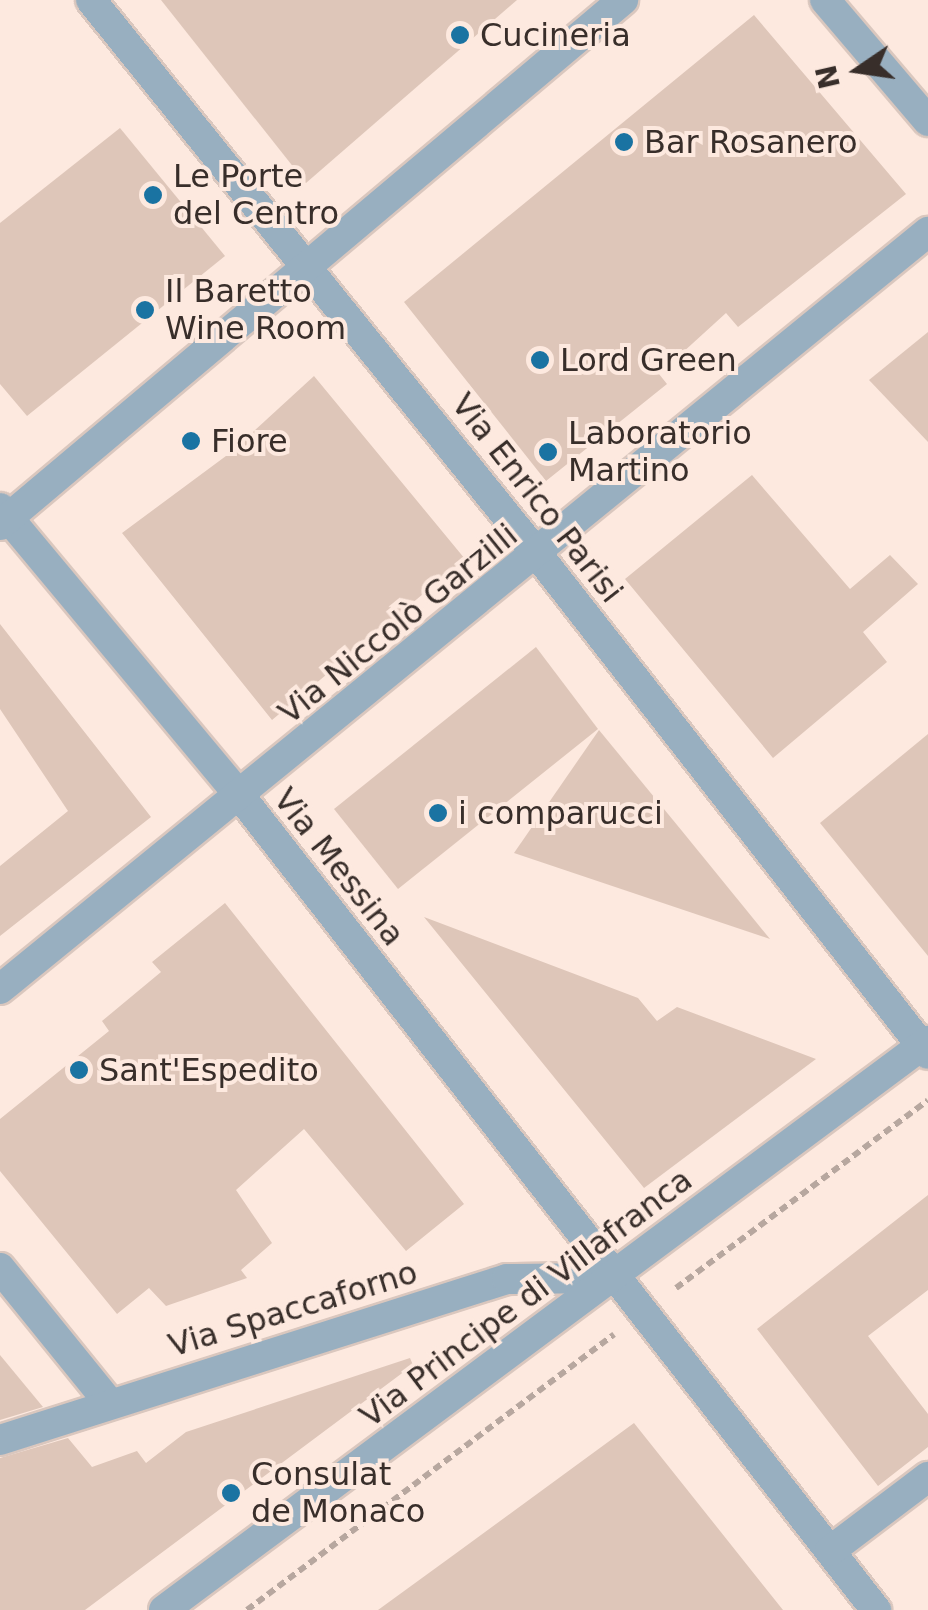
<!DOCTYPE html>
<meta charset="utf-8">
<style>
body{margin:0}
#map{position:relative;width:928px;height:1610px;overflow:hidden;background:#fde9df;font-family:"DejaVu Sans",sans-serif}
div>[style]{position:absolute}
[style*='--x']{left:calc(var(--x)*1px);top:calc(var(--y)*1px);width:calc(var(--w)*1px);rotate:calc(var(--a)*1deg)}
.building>*{inset:0;background:#dec6b9}
.path>*{height:6px;margin-top:-3px;transform-origin:0;background:repeating-linear-gradient(90deg,#b7a79f 0 8px,transparent 0 13px)}
.roads{filter:drop-shadow(2px 0 #dac7be) drop-shadow(-2px 0 #dac7be) drop-shadow(0 2px #dac7be) drop-shadow(0 -2px #dac7be)}
.minor>*{height:30px;margin:-15px;padding:0 15px;transform-origin:15px;border-radius:15px;background:#98afc0}
.dots>*{width:28px;height:28px;translate:-50% -50%;box-sizing:border-box;border:5px solid #fde9df;border-radius:50%}
span{translate:-50% -50%;white-space:nowrap;text-align:center;line-height:1.15;-webkit-text-stroke:8px #fde9df;paint-order:stroke}
.poi-label{font-size:32px;color:#382e2a}
.left{translate:0 -50%;text-align:left}
.street-label{font-size:32px;color:#382e2a}
.north{position:absolute;left:808px;top:20px;width:100px;height:100px;-webkit-text-stroke:8px #fde9df;paint-order:stroke;rotate:257deg;font-size:28px;font-weight:700;line-height:40px;text-align:center;color:#382e2a}
.north::after{content:'';display:block;margin:auto;width:35px;height:45px;background:#382e2a;clip-path:polygon(50% 0,100% 100%,50% 72%,0 100%)}
</style>
<div id="map">
<div class="building">
<div style="clip-path:polygon(161px 0,517px 0,306px 183px)"></div>
<div style="clip-path:polygon(754px 15px,906px 194px,738px 327px,726px 313px,659px 374px,667px 384px,546px 481px,404px 302px)"></div>
<div style="clip-path:polygon(120px 128px,225px 256px,27px 416px,0 384px,0 223px)"></div>
<div style="clip-path:polygon(928px 332px,928px 442px,869px 380px)"></div>
<div style="clip-path:polygon(314px 376px,465px 559px,272px 720px,122px 533px,230px 453px)"></div>
<div style="clip-path:polygon(752px 475px,850px 589px,890px 555px,918px 584px,863px 632px,887px 662px,773px 758px,625px 579px)"></div>
<div style="clip-path:polygon(0 624px,151px 817px,0 936px,0 866px,68px 811px,0 709px)"></div>
<div style="clip-path:polygon(536px 647px,598px 729px,398px 889px,334px 809px)"></div>
<div style="clip-path:polygon(599px 730px,682px 831px,770px 939px,514px 853px)"></div>
<div style="clip-path:polygon(928px 734px,928px 956px,820px 823px)"></div>
<div style="clip-path:polygon(225px 903px,464px 1204px,406px 1251px,304px 1129px,236px 1190px,272px 1243px,241px 1270px,247px 1278px,166px 1306px,149px 1288px,117px 1314px,0 1171px,0 1119px,109px 1031px,102px 1021px,161px 972px,152px 962px)"></div>
<div style="clip-path:polygon(424px 917px,638px 998px,657px 1021px,677px 1007px,816px 1059px,644px 1188px)"></div>
<div style="clip-path:polygon(928px 1195px,928px 1290px,868px 1336px,928px 1414px,928px 1447px,878px 1486px,757px 1329px)"></div>
<div style="clip-path:polygon(0 1355px,43px 1407px,0 1420px)"></div>
<div style="clip-path:polygon(410px 1358px,413px 1365px,85px 1610px,0 1610px,0 1458px,68px 1438px,92px 1467px,137px 1451px,146px 1463px,186px 1432px)"></div>
<div style="clip-path:polygon(634px 1423px,783px 1610px,378px 1610px,455px 1554px)"></div>
</div>
<div class="path">
<div style="--x:676;--y:1288;--w:314;--a:-36.7"></div>
<div style="--x:247;--y:1610;--w:459;--a:-36.9"></div>
</div>
<div class="roads">
<div class="minor">
<div style="--x:91;--y:0;--w:713;--a:51.15"></div>
<div style="--x:538;--y:555;--w:633;--a:51.99"></div>
<div style="--x:825;--y:0;--w:159;--a:49.6"></div>
<div style="--x:0;--y:508;--w:376;--a:50.2"></div>
<div style="--x:241;--y:797;--w:1032;--a:52.01"></div>
<div style="--x:0;--y:525;--w:815;--a:-40.12"></div>
<div style="--x:0;--y:989;--w:1198;--a:-39.21"></div>
<div style="--x:0;--y:1268;--w:175;--a:51"></div>
<div style="--x:0;--y:1440;--w:532;--a:-17.62"></div>
<div style="--x:507;--y:1279;--w:104;--a:-0.6"></div>
<div style="--x:830;--y:1551;--w:123;--a:-37.1"></div>
<div style="--x:164;--y:1610;--w:953;--a:-36.68"></div>
</div>
</div>
<div class="dots">
<div style="left:460px;top:35px;background:#1a73a2"></div>
<div style="left:624px;top:142px;background:#1a73a2"></div>
<div style="left:153px;top:195px;background:#1a73a2"></div>
<div style="left:145px;top:310px;background:#1a73a2"></div>
<div style="left:540px;top:360px;background:#1a73a2"></div>
<div style="left:191px;top:441px;background:#1a73a2"></div>
<div style="left:548px;top:452px;background:#1a73a2"></div>
<div style="left:438px;top:813px;background:#1a73a2"></div>
<div style="left:79px;top:1070px;background:#1a73a2"></div>
<div style="left:231px;top:1493px;background:#1a73a2"></div>
</div>
<div class="poi-label">
<span class="left" style="left:480px;top:35px">Cucineria</span>
<span class="left" style="left:644px;top:142px">Bar Rosanero</span>
<span class="left" style="left:173px;top:195px">Le Porte<br>del Centro</span>
<span class="left" style="left:165px;top:310px">Il Baretto<br>Wine Room</span>
<span class="left" style="left:560px;top:360px">Lord Green</span>
<span class="left" style="left:568px;top:452px">Laboratorio<br>Martino</span>
<span class="left" style="left:211px;top:441px">Fiore</span>
<span class="left" style="left:458px;top:813px">i comparucci</span>
<span class="left" style="left:99px;top:1070px">Sant'Espedito</span>
<span class="left" style="left:251px;top:1493px">Consulat<br>de Monaco</span>
</div>
<div class="street-label">
<span style="left:537px;top:498px;rotate:52deg">Via Enrico Parisi</span>
<span style="left:398px;top:624px;rotate:-39deg">Via Niccolò Garzilli</span>
<span style="left:339px;top:867px;rotate:52deg">Via Messina</span>
<span style="left:526px;top:1298px;rotate:-37deg">Via Principe di Villafranca</span>
<span style="left:293px;top:1309px;rotate:-17deg">Via Spaccaforno</span>
</div>
<div class="north">N</div>
</div>
